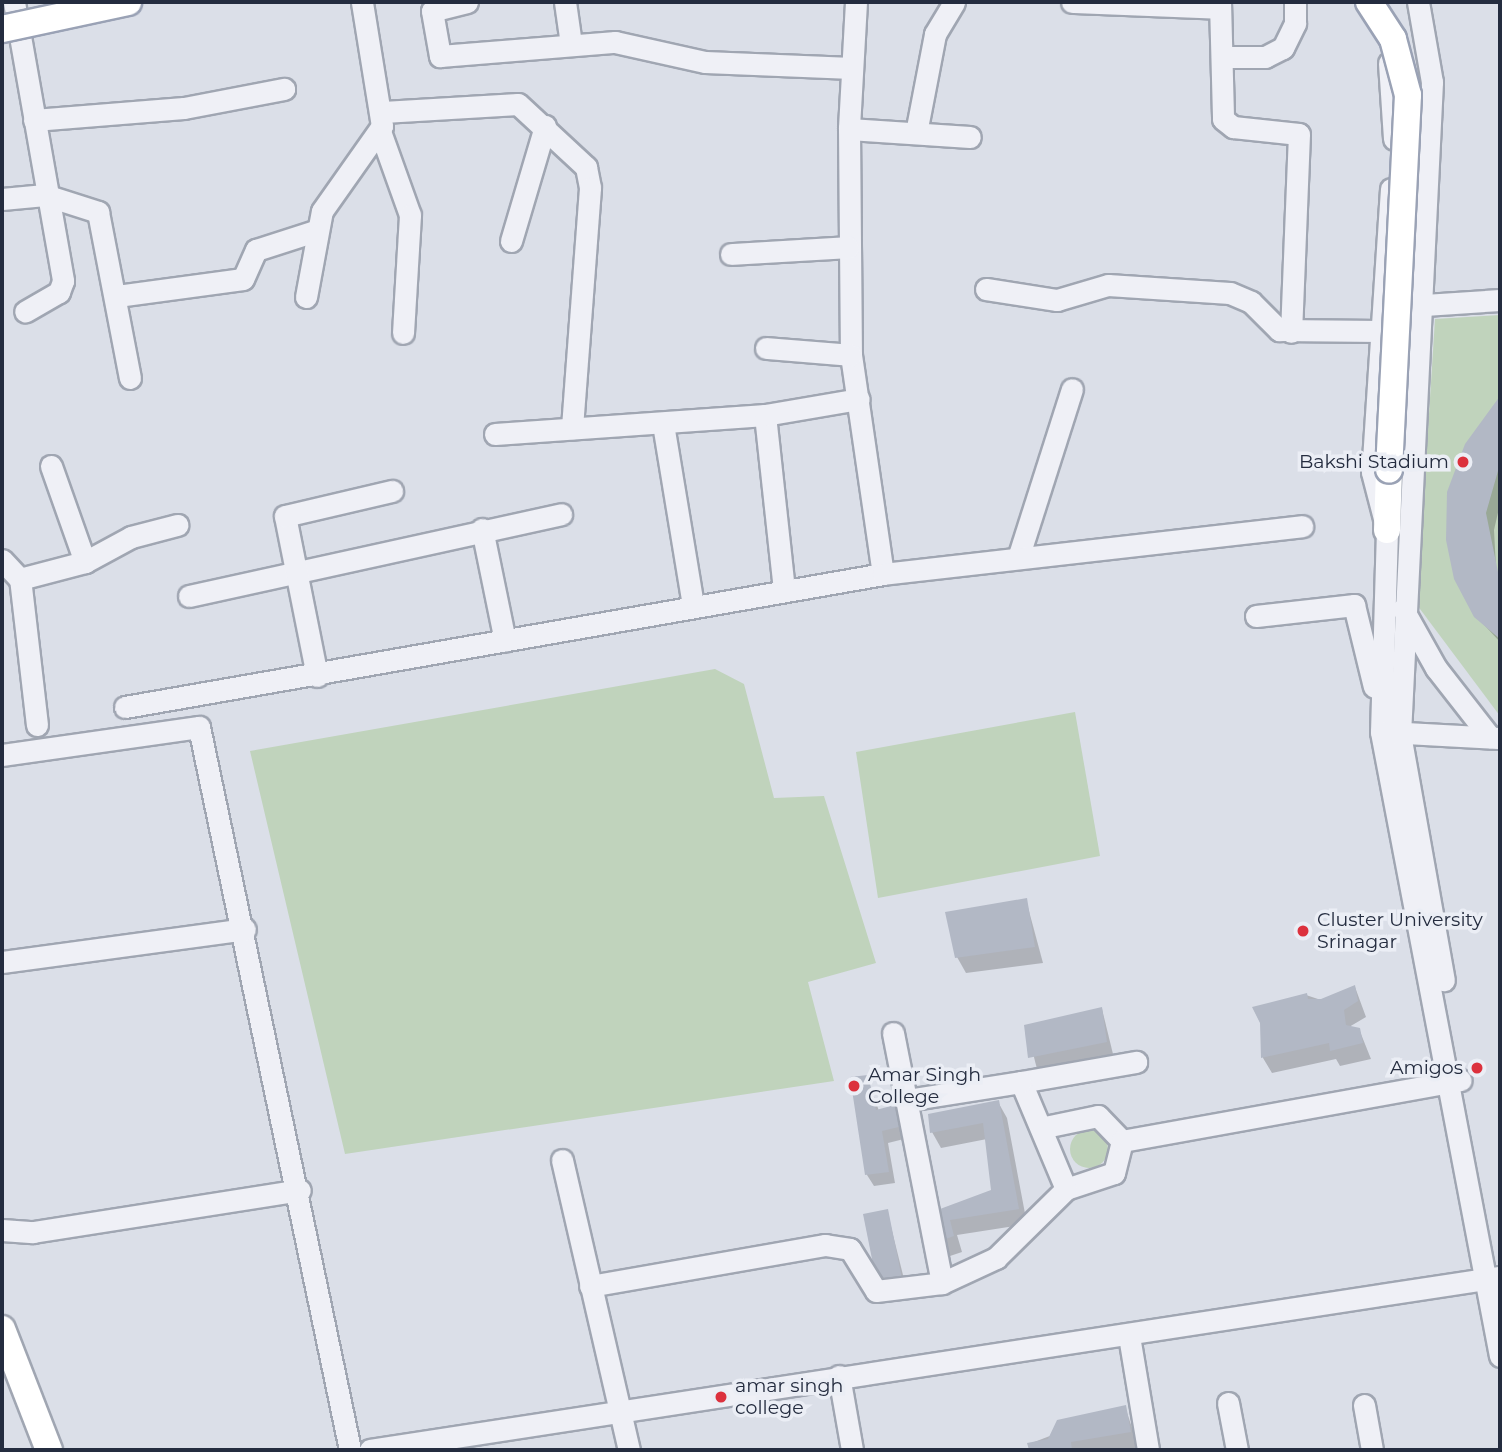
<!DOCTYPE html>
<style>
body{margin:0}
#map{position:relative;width:1502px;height:1452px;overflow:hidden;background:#dbdfe8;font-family:Montserrat,sans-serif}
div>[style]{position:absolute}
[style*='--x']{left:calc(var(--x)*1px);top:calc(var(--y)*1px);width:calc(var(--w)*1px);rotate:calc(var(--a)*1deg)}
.green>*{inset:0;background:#c0d3bc}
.round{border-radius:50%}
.shadow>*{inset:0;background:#0003}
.building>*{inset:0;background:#b2b8c5}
.roads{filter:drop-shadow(2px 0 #a0a6b2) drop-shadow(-2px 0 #a0a6b2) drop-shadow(0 2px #a0a6b2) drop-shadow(0 -2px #a0a6b2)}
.minor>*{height:21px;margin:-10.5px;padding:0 10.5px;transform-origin:10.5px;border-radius:10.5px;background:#eff0f6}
.major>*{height:26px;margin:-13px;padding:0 13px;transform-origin:13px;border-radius:13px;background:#fff}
.bridges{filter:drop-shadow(2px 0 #9aa2b5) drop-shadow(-2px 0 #9aa2b5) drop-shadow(0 2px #9aa2b5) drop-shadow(0 -2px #9aa2b5)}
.major-bridge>*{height:26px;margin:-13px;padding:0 13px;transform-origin:13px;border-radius:13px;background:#fff}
.dots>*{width:19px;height:19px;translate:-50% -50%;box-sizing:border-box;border:4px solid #ebeef5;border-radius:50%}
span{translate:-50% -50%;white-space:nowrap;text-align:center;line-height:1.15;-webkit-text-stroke:7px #ebeef5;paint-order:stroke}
.poi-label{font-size:19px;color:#242c3f}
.right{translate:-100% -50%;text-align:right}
.left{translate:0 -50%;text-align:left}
.frame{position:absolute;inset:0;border:4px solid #242c3f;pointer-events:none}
</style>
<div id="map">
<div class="green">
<div style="clip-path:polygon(1500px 315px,1500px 716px,1417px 605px,1435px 319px)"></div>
<div style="clip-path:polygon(715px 669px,744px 684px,774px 798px,824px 796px,876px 963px,808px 982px,834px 1081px,345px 1154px,250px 751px)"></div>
<div style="clip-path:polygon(1075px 712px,1100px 856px,878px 898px,856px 752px)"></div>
<div class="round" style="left:1070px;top:1130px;width:38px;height:38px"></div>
</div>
<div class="shadow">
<div style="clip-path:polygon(1500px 402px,1500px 504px,1494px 530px,1500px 642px,1476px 616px,1467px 445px)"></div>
<div style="clip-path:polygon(1026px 900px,1043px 963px,966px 973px,957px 957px)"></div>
<div style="clip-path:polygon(1355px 987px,1366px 1017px,1349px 1027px,1359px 1029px,1371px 1059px,1340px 1066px,1336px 1059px,1272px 1073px,1263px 1058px,1262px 1022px,1306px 995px,1321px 1000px)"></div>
<div style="clip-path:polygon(1102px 1009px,1113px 1054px,1037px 1069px,1026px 1026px)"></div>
<div style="clip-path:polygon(867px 1077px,879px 1111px,902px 1105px,912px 1137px,888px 1143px,895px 1183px,874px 1186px,867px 1175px,852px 1079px)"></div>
<div style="clip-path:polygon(998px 1102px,1007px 1118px,1027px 1224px,957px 1235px,962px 1252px,950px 1256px,941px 1240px,941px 1210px,993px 1191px,987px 1139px,941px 1148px,932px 1132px)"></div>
<div style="clip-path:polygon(887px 1211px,907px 1291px,886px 1295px)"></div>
<div style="clip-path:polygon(1125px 1407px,1139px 1448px,1030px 1450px,1029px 1444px)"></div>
</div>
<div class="building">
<div style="clip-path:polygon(1500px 396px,1500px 464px,1486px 513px,1500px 582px,1500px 639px,1474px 617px,1454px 579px,1446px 540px,1447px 492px,1465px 444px)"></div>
<div style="clip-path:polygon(1027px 898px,1035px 947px,955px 958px,945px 912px)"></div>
<div style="clip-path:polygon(1355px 985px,1358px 1001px,1344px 1010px,1346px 1025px,1360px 1028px,1363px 1043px,1330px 1051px,1329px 1043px,1261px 1058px,1260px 1023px,1252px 1007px,1307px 993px,1308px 999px,1321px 999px)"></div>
<div style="clip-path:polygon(1102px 1007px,1107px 1042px,1028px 1058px,1024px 1025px)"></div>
<div style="clip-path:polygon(868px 1075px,876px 1110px,902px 1103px,907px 1125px,882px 1131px,889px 1172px,865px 1175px,850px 1077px)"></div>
<div style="clip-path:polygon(999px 1100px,1019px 1209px,950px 1220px,954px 1236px,940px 1241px,940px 1209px,991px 1190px,983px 1123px,930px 1133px,928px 1114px)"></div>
<div style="clip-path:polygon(888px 1209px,902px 1279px,877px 1284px,863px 1214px)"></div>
<div style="clip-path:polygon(1126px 1405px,1131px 1432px,1071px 1442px,1072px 1450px,1029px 1450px,1027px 1443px,1048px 1439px,1057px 1420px)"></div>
</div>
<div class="roads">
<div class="minor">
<div style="--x:14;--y:2;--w:283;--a:80"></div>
<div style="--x:63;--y:281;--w:12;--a:110"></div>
<div style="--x:59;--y:292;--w:39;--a:150"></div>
<div style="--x:467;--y:2;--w:36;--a:166"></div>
<div style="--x:432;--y:11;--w:46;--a:79.9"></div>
<div style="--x:440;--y:56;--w:176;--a:-4.6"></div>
<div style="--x:615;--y:42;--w:92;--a:12.5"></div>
<div style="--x:705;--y:62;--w:147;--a:2.3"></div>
<div style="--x:565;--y:2;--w:42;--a:81.9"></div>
<div style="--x:856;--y:2;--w:127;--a:93.2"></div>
<div style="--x:849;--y:129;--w:226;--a:89.5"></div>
<div style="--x:851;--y:355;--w:221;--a:81.7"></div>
<div style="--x:1072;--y:2;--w:148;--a:2.3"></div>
<div style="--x:1220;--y:2;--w:117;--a:88.5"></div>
<div style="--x:1223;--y:119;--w:13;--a:39"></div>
<div style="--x:1233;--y:127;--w:66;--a:6.1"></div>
<div style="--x:1299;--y:134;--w:198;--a:92.3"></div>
<div style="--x:1418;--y:2;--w:81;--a:80.1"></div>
<div style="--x:1432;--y:82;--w:653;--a:92.81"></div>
<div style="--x:1400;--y:734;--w:250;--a:79.9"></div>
<div style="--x:1222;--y:57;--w:43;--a:0"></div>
<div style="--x:1265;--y:57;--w:20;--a:-27"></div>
<div style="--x:1283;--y:48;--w:28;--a:-64"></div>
<div style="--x:1295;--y:23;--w:21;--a:-90"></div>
<div style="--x:1389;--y:63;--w:76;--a:86.2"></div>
<div style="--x:383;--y:112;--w:135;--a:-3.4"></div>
<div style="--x:518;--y:104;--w:93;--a:42.8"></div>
<div style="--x:586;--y:167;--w:21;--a:79"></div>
<div style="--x:590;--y:188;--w:241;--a:94.3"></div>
<div style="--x:34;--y:120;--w:150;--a:-4.6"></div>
<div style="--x:184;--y:108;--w:102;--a:-10.8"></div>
<div style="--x:849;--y:129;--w:121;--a:3.8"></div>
<div style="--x:916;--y:133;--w:101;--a:-79.1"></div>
<div style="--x:935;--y:34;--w:37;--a:-59"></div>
<div style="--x:381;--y:134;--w:86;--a:70.3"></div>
<div style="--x:410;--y:215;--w:118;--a:93.4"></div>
<div style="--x:1391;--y:189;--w:284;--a:93.8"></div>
<div style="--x:1372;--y:472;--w:60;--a:75.5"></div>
<div style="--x:1387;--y:530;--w:202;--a:91.7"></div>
<div style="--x:1381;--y:732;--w:635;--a:79.2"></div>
<div style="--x:2;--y:199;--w:43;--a:-5.3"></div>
<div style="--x:45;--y:195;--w:56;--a:17.8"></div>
<div style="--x:98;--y:212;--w:169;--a:79.1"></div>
<div style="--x:511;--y:241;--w:120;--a:-73.5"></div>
<div style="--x:731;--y:254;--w:117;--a:-3.4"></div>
<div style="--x:986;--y:289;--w:72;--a:8.8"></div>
<div style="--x:1057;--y:300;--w:53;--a:-16.4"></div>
<div style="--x:1108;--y:285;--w:122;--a:3.8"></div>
<div style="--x:1230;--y:293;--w:23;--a:23"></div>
<div style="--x:1251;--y:302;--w:40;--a:45"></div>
<div style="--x:1279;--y:330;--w:101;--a:0.6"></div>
<div style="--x:117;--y:296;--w:127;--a:-7.7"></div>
<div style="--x:243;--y:279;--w:32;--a:-66"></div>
<div style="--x:256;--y:250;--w:62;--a:-17.9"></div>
<div style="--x:306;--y:297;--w:87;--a:-79.5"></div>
<div style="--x:322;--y:211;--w:104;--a:-54.8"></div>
<div style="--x:382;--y:126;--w:126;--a:-99.2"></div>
<div style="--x:1409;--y:306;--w:91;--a:-3.8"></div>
<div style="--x:766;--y:348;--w:85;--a:4.7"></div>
<div style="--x:765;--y:415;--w:176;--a:83.8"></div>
<div style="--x:663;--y:424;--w:184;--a:80.6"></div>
<div style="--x:495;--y:434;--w:271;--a:-4"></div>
<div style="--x:765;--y:415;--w:95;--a:-9.7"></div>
<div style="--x:51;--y:466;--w:102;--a:70.5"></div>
<div style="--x:482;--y:529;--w:114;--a:78.4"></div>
<div style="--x:1019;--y:555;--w:174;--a:-72.3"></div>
<div style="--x:2;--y:560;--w:26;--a:47"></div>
<div style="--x:189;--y:596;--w:381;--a:-12.4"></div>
<div style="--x:1403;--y:609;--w:68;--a:60.8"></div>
<div style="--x:1436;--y:668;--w:88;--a:52"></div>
<div style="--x:1256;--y:616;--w:99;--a:-6.4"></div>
<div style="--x:1354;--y:605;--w:84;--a:76.3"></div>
<div style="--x:317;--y:676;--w:163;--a:-101.3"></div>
<div style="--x:285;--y:516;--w:110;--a:-13.2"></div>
<div style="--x:125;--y:707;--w:770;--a:-9.95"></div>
<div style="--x:883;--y:574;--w:422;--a:-6.5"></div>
<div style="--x:37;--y:725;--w:147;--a:-96.6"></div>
<div style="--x:20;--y:579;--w:67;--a:-14.7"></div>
<div style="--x:85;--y:562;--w:52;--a:-28.5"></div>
<div style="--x:131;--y:537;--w:48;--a:-14.6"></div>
<div style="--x:1387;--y:732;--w:111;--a:3.1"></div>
<div style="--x:2;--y:755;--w:199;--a:-8.1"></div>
<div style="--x:199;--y:727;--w:739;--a:78.2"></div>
<div style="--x:2;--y:962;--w:245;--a:-7.7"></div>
<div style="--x:893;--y:1033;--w:255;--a:78.9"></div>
<div style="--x:1021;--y:1082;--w:117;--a:-9.9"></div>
<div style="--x:1045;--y:1127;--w:54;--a:-11.7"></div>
<div style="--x:1098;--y:1116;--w:35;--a:46"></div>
<div style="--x:1122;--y:1141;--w:33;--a:104"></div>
<div style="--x:1114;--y:1173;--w:51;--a:161.6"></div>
<div style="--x:1122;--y:1141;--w:344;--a:-10.2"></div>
<div style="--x:562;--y:1160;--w:298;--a:77"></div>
<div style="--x:2;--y:1230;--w:31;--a:4"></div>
<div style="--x:33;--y:1232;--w:270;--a:-8.9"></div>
<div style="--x:590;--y:1286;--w:239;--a:-9.9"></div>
<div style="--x:825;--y:1245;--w:25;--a:9"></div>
<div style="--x:850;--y:1249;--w:49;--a:58.2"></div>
<div style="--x:876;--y:1291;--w:66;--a:-6.9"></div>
<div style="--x:942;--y:1283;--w:60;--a:-24.8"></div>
<div style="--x:996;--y:1258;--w:98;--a:-44.6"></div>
<div style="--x:1066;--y:1189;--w:116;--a:-112.8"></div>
<div style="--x:1021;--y:1082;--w:115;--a:171"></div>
<div style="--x:1129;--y:1336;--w:116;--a:80.5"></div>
<div style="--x:839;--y:1376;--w:75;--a:80"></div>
<div style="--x:1228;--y:1403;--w:48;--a:79.2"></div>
<div style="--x:1364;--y:1405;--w:46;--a:79.9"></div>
<div style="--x:370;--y:1450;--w:1141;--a:-8.72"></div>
</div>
<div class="major">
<div style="--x:1387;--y:530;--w:60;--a:-88.1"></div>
<div style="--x:2;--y:1329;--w:130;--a:68.8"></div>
</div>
</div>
<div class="bridges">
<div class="major-bridge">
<div style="--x:1369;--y:2;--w:44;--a:57"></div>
<div style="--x:1393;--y:39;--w:58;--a:75"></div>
<div style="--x:1408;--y:95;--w:375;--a:92.9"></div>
<div style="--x:2;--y:29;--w:129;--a:-12.1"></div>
</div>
</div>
<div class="dots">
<div style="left:1463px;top:462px;background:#dc313d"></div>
<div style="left:1303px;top:931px;background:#dc313d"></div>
<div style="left:1477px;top:1068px;background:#dc313d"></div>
<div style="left:854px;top:1086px;background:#dc313d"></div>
<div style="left:721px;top:1397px;background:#dc313d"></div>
</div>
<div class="poi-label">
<span class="right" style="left:1449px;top:462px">Bakshi Stadium</span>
<span class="left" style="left:1317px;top:931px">Cluster University<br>Srinagar</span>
<span class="right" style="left:1463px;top:1068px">Amigos</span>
<span class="left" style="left:868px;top:1086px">Amar Singh<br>College</span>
<span class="left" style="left:735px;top:1397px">amar singh<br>college</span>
</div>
<div class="frame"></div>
</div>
